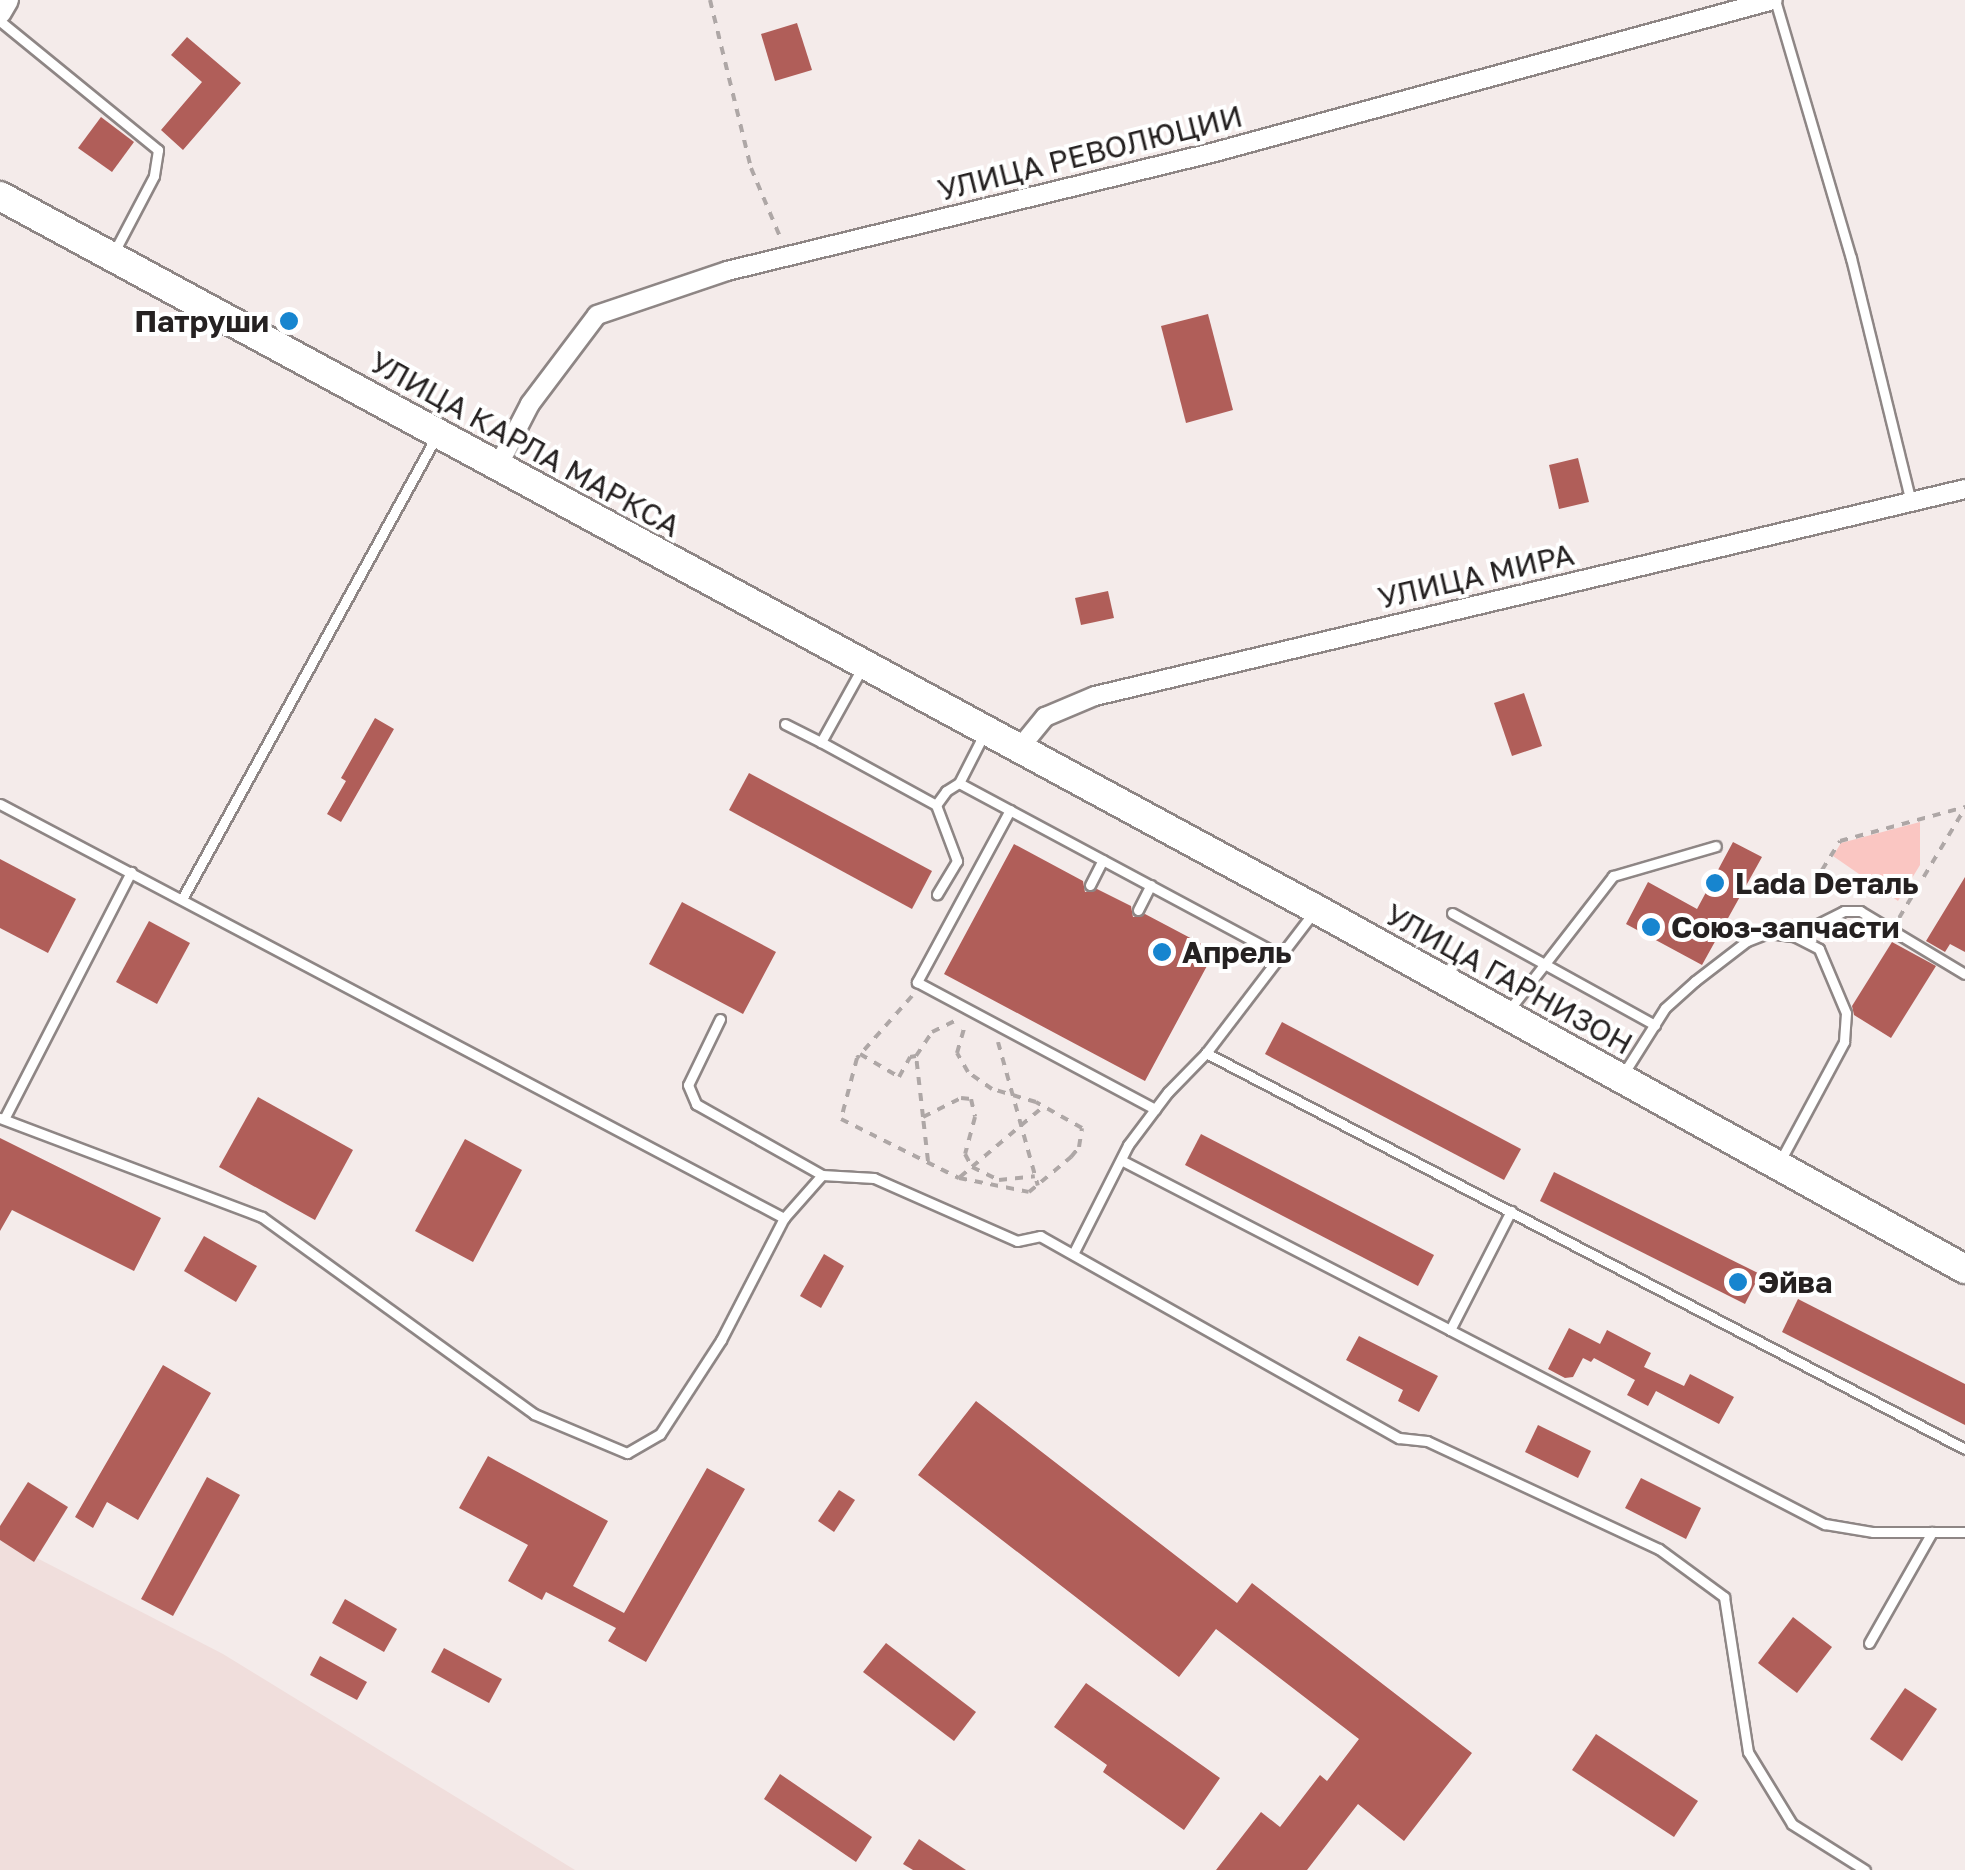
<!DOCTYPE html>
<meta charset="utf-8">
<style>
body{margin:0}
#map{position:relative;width:1965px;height:1870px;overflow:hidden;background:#f4ebea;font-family:"Golos Text",sans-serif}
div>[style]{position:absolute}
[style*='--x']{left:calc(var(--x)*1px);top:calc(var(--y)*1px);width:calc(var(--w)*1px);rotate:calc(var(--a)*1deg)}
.built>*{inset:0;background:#f0dedc}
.green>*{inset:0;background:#fac6c2}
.building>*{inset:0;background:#b05e59}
.path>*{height:4px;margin-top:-2px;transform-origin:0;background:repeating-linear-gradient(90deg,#aea7a6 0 8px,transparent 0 16px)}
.roads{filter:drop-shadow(2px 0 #8e8685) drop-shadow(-2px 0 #8e8685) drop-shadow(0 2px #8e8685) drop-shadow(0 -2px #8e8685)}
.service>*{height:9px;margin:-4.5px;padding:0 4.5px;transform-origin:4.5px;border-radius:4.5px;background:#fff}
.minor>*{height:18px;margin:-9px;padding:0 9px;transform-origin:9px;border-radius:9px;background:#fff}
.tertiary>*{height:22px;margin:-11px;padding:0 11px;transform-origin:11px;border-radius:11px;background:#fff}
.primary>*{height:28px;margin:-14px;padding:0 14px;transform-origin:14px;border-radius:14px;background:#fff}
.dots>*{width:28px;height:28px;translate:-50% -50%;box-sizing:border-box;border:5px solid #fff;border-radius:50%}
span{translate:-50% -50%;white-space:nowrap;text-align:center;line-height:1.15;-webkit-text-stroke:8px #fff;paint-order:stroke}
.street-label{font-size:30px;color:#252121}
.poi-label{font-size:30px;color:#252121;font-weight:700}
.right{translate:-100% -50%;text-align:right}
.left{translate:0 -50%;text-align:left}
</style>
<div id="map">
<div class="built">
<div style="clip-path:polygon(0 1539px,223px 1654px,575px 1870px,0 1870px)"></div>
</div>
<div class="green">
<div style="clip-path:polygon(1920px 822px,1920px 865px,1898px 901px,1833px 856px,1841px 843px)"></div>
</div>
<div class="building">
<div style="clip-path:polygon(797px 23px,812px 70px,775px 81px,761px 34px)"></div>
<div style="clip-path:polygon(187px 37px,241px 83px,183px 150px,161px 130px,202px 82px,171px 55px)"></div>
<div style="clip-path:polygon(101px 117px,134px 142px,112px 172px,78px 148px)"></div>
<div style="clip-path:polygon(1208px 314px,1233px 410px,1186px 423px,1161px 326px)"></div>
<div style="clip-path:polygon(1578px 458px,1589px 502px,1559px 509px,1549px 465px)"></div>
<div style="clip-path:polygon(1108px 591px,1114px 618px,1081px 625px,1075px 598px)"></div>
<div style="clip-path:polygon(1524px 693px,1542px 746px,1512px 756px,1494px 703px)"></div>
<div style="clip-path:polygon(375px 718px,394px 729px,341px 822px,327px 814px,346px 781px,341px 778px)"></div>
<div style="clip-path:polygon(749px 773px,932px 871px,912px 909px,729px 810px)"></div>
<div style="clip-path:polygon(1733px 842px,1762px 857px,1702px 965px,1626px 924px,1648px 882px,1697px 909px)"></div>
<div style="clip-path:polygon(1014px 844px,1083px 881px,1085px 892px,1097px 889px,1131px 906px,1133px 917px,1145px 914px,1215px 951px,1145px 1081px,944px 974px)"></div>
<div style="clip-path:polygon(0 859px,76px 899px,48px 953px,0 928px)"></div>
<div style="clip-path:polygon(1965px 877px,1965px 952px,1950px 944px,1945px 952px,1926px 941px)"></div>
<div style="clip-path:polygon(682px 902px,776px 952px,743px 1014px,649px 964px)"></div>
<div style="clip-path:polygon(149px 921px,190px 943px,157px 1004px,116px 982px)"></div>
<div style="clip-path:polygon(1892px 942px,1936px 966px,1891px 1038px,1854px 1015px,1852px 1006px)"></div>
<div style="clip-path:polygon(1282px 1022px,1521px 1149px,1504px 1180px,1265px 1054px)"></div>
<div style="clip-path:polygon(258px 1097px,353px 1150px,315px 1220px,219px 1167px)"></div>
<div style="clip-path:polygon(1201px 1134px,1434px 1255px,1418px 1286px,1185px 1165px)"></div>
<div style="clip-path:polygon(0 1138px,161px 1218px,134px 1271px,12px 1210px,0 1231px)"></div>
<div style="clip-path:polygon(465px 1139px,522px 1170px,473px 1262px,415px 1231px)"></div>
<div style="clip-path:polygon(1554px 1172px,1760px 1274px,1745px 1304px,1540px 1201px)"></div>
<div style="clip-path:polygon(204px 1236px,257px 1266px,236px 1302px,184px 1271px)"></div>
<div style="clip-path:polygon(824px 1254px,844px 1266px,821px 1308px,800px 1296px)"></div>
<div style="clip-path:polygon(1798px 1299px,1965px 1384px,1965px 1425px,1782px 1332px)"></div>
<div style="clip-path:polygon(1569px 1328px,1600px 1344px,1607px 1330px,1651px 1353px,1644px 1367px,1684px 1386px,1690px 1374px,1734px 1397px,1719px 1424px,1656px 1391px,1648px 1406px,1627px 1395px,1635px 1380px,1594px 1358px,1591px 1362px,1583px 1358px,1573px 1377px,1565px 1378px,1548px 1369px)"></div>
<div style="clip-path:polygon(1359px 1336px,1438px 1376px,1419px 1412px,1398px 1401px,1403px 1390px,1346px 1360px)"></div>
<div style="clip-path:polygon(163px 1365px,211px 1393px,138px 1520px,107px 1502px,93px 1528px,75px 1517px)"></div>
<div style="clip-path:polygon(976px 1401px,1237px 1603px,1252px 1583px,1472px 1753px,1404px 1841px,1358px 1804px,1307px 1870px,1216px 1870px,1261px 1812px,1280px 1827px,1320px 1775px,1327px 1781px,1359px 1739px,1216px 1629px,1179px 1677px,918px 1475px)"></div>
<div style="clip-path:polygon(1538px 1425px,1591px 1451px,1578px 1478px,1525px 1452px)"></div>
<div style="clip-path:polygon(488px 1456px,608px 1521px,573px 1586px,624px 1613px,707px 1468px,745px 1489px,646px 1662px,608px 1641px,616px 1628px,546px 1592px,542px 1600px,508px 1581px,528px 1545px,459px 1508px)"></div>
<div style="clip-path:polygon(207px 1477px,240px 1495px,173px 1616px,141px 1599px)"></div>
<div style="clip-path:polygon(1641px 1478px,1701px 1508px,1686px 1539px,1625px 1508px)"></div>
<div style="clip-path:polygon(28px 1482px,68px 1507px,34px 1562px,0 1540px,0 1526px)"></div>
<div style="clip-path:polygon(839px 1490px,855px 1500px,834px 1532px,818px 1521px)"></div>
<div style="clip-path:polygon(345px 1599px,397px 1629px,384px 1652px,332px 1623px)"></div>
<div style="clip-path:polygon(1793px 1617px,1832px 1647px,1797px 1693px,1758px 1663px)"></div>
<div style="clip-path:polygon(886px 1643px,976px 1712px,954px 1741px,863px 1672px)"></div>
<div style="clip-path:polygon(444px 1648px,502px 1679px,489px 1703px,431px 1672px)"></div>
<div style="clip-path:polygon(320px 1656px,367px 1682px,357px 1700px,310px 1675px)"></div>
<div style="clip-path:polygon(1086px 1683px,1220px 1778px,1184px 1830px,1103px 1772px,1107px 1765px,1054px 1727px)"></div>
<div style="clip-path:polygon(1905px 1688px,1937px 1709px,1902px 1761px,1870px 1739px)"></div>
<div style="clip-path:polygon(1596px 1734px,1698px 1801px,1674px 1837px,1572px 1770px)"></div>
<div style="clip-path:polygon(780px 1774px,872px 1837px,856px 1862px,764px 1799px)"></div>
<div style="clip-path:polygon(919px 1839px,966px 1870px,913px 1870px,903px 1864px)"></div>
</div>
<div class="path">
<div style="--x:710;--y:0;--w:173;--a:76.3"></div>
<div style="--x:751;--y:168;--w:77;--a:67.1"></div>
<div style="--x:1861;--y:895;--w:46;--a:-147.3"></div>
<div style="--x:1822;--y:870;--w:34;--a:-58"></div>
<div style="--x:1840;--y:841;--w:130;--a:-15.2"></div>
<div style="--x:1899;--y:918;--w:128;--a:-59"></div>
<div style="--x:912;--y:996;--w:83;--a:131.6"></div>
<div style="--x:857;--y:1058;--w:63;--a:104.7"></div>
<div style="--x:841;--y:1119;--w:132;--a:26.6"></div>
<div style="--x:959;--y:1178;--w:71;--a:11.3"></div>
<div style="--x:1029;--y:1192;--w:55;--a:-39.8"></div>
<div style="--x:1071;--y:1157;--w:13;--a:-51"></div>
<div style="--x:1079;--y:1147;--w:19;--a:-81"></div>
<div style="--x:1082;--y:1128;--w:53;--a:-150.5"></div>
<div style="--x:1036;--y:1102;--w:46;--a:-163.5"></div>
<div style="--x:992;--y:1089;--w:29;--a:-145"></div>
<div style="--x:968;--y:1072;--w:22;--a:-120"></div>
<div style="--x:957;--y:1053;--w:29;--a:-74"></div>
<div style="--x:998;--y:1042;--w:149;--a:74.5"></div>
<div style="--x:860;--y:1054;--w:45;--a:30.5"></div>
<div style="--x:899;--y:1077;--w:23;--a:-61"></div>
<div style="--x:910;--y:1057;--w:6;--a:-9"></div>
<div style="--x:923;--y:1117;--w:61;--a:-96.5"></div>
<div style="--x:916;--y:1056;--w:29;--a:-56"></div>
<div style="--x:932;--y:1032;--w:30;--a:-26"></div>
<div style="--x:928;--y:1161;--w:44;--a:-96.5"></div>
<div style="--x:923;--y:1117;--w:42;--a:-26.6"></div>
<div style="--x:961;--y:1098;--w:10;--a:6"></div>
<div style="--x:971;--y:1099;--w:18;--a:77"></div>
<div style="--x:975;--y:1117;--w:38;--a:105"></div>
<div style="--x:965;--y:1154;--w:15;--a:62"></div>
<div style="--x:972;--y:1167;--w:30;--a:26"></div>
<div style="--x:999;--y:1180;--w:36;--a:-6"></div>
<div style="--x:960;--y:1177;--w:110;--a:-40.2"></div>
</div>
<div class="roads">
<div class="service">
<div style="--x:1775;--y:0;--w:269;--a:73.6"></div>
<div style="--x:1851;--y:258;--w:251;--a:76.2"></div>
<div style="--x:0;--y:21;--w:204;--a:39.2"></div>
<div style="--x:158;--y:150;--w:26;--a:99"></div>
<div style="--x:154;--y:176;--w:88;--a:117.7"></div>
<div style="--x:862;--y:668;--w:85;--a:119"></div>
<div style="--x:821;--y:742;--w:131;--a:28.7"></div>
<div style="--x:936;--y:805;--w:17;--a:-54"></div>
<div style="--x:946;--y:791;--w:15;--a:-32"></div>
<div style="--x:785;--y:724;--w:40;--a:26.6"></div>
<div style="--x:985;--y:732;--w:57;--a:117"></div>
<div style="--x:959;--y:783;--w:364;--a:28.2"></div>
<div style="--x:0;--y:804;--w:887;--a:27.84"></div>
<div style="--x:936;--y:805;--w:60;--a:69.4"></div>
<div style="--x:957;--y:861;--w:39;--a:121"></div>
<div style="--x:1010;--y:810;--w:196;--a:118.4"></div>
<div style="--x:917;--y:982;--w:270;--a:28.1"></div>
<div style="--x:1090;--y:885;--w:28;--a:-63"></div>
<div style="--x:182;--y:899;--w:527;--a:-61.2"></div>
<div style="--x:1138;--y:910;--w:28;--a:-63"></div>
<div style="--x:1313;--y:913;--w:176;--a:127.4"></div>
<div style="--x:1206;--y:1053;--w:856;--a:27.55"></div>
<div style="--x:1452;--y:913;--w:232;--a:28.9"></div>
<div style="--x:1794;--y:936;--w:56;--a:-26.6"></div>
<div style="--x:1844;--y:911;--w:16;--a:0"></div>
<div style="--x:1860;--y:911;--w:122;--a:31"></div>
<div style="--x:1509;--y:1010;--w:170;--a:-52.2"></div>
<div style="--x:1613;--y:876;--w:107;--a:-16.2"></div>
<div style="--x:720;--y:1019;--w:73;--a:115.9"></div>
<div style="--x:688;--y:1085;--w:21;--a:67"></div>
<div style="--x:696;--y:1104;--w:145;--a:29.4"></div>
<div style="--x:1622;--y:1076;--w:80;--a:-57.7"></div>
<div style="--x:1665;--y:1008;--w:40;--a:-42"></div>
<div style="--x:1695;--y:981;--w:66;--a:-37.6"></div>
<div style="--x:1747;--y:941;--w:22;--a:-21"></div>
<div style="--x:1768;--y:933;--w:26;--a:7"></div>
<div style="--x:1794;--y:936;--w:28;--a:27"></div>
<div style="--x:1819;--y:949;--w:69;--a:67.1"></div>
<div style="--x:1846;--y:1013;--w:29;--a:94"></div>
<div style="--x:1844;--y:1042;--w:137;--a:118.2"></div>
<div style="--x:0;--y:1118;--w:280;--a:20.7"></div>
<div style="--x:262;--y:1217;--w:336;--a:35.9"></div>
<div style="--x:534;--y:1414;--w:101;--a:22.8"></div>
<div style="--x:627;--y:1453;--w:38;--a:-30"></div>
<div style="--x:660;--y:1434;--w:112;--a:-57"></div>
<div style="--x:721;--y:1340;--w:137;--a:-62.7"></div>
<div style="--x:784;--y:1218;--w:57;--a:-48.5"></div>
<div style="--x:822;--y:1175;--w:52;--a:3.3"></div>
<div style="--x:874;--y:1178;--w:156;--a:23.8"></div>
<div style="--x:1017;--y:1241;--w:24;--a:-12"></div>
<div style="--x:1040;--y:1236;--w:412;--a:29.4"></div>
<div style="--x:1399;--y:1438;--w:28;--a:6"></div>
<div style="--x:1427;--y:1441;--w:256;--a:25"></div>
<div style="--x:1659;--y:1549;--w:81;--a:36.4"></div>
<div style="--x:1724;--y:1597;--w:157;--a:81.2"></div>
<div style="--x:1748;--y:1752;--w:84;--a:58.6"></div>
<div style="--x:1792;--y:1824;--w:86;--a:32.2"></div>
<div style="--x:4;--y:1119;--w:278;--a:-62.8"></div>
<div style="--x:1121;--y:1160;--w:370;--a:27.3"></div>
<div style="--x:1450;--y:1330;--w:134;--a:-62.9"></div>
<div style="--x:1073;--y:1254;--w:122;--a:-63.2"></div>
<div style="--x:1128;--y:1145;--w:66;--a:-53"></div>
<div style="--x:1168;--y:1092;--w:54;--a:-45.7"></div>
<div style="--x:1450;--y:1330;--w:422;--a:27.4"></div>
<div style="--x:1825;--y:1524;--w:49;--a:9.5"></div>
<div style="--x:1873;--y:1532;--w:59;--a:0"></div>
<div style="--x:1869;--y:1643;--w:128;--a:-60.4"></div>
<div style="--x:1932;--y:1532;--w:33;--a:0"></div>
</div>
<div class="minor">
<div style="--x:498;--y:466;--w:70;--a:-62.7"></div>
<div style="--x:530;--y:404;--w:111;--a:-53"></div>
<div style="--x:597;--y:315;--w:137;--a:-18.7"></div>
<div style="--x:727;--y:271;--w:502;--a:-13.7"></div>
<div style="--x:1215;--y:152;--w:578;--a:-15.24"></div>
<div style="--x:1018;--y:750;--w:43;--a:-50.7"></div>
<div style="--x:1045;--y:717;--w:54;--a:-22.8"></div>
<div style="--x:1095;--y:696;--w:894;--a:-13.38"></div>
</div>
<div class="tertiary">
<div style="--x:0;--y:12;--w:14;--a:-60"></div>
</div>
<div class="primary">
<div style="--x:0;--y:196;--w:1497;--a:28.45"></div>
<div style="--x:1316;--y:909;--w:742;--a:29.02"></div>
</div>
</div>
<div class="dots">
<div style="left:289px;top:321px;background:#1785cf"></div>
<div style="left:1715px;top:883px;background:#1785cf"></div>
<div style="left:1651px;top:927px;background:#1785cf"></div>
<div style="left:1162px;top:952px;background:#1785cf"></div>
<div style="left:1738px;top:1282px;background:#1785cf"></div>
</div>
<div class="street-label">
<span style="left:1090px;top:153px;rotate:-14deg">УЛИЦА РЕВОЛЮЦИИ</span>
<span style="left:525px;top:444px;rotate:29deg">УЛИЦА КАРЛА МАРКСА</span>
<span style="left:1476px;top:576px;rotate:-13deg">УЛИЦА МИРА</span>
<span style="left:1509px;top:979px;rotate:29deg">УЛИЦА ГАРНИЗОН</span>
</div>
<div class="poi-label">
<span class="right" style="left:269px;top:321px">Патруши</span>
<span class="left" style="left:1735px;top:883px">Lada Dеталь</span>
<span class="left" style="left:1671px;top:927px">Союз-запчасти</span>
<span class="left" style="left:1182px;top:952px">Апрель</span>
<span class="left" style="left:1758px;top:1282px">Эйва</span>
</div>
</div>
